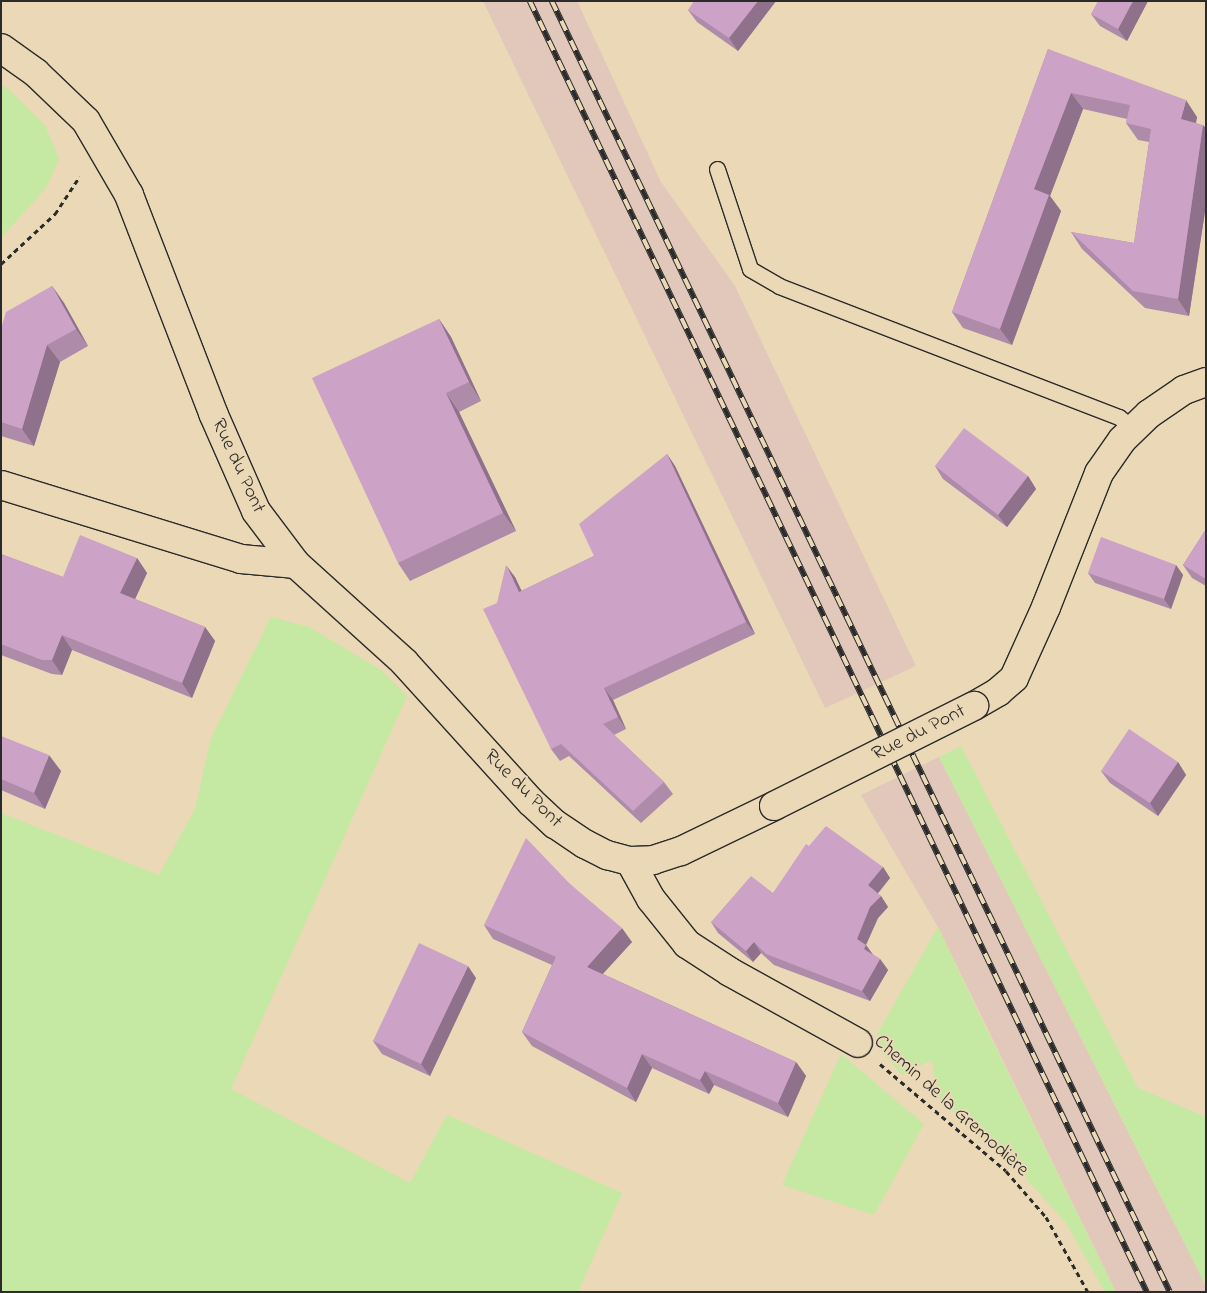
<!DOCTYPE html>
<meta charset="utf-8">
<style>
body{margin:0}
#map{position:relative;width:1207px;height:1293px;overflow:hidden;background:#ead8b6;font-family:"Indie Flower",sans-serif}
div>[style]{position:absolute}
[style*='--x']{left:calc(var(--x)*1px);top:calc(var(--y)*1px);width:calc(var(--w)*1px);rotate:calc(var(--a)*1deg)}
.built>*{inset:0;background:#e1c8bb}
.green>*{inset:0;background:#c5e9a3}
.path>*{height:3px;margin-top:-1.5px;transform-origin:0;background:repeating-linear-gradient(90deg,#2b2b2b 0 5px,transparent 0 9px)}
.roads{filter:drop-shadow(1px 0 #2b2b2b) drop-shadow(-1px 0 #2b2b2b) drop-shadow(0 1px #2b2b2b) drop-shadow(0 -1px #2b2b2b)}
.service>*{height:15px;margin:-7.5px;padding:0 7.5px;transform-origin:7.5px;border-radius:7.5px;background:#ead8b6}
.minor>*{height:28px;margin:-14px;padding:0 14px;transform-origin:14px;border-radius:14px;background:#ead8b6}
.tertiary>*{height:28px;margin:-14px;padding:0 14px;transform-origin:14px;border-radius:14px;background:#ead8b6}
.rail>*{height:5.5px;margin-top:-2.75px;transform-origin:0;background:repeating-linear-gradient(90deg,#ead8b6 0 11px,#2b2b2b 0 22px);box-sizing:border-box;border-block:1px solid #2b2b2b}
.bridges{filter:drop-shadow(1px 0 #2b2b2b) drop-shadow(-1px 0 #2b2b2b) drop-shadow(0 1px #2b2b2b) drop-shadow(0 -1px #2b2b2b)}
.tertiary-bridge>*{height:28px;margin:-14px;padding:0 14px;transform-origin:14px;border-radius:14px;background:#ead8b6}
.wall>*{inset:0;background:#af8baa}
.shaded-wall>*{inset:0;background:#8f718b}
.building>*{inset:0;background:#cca2c6}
span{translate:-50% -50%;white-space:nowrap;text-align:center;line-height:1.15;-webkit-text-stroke:4px #ead8b6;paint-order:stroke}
.street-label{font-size:20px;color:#2b2b2b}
.frame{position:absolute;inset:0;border:2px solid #2b2b2b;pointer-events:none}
</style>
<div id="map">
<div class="built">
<div style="clip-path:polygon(483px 1px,577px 1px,661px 182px,735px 286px,916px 666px,825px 708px)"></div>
<div style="clip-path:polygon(939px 757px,1206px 1286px,1206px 1292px,1116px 1292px,938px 927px,861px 795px)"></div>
</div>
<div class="green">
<div style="clip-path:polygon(1px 86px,6px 87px,45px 125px,59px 159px,46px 188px,1px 238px)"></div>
<div style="clip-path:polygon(271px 617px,309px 627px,381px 670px,407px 696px,231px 1089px,410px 1183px,447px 1115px,622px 1193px,578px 1292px,1px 1292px,1px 813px,159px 875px,195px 809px,211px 738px)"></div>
<div style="clip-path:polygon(961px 746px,1138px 1088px,1206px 1117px,1206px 1286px,939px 757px)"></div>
<div style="clip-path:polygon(938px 927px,979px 1014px,1116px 1292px,1105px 1292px,1066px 1223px,1007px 1157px,936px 1097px,932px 1060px,902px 1075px,880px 1050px,876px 1036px)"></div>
<div style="clip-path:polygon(841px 1054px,924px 1124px,874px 1215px,782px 1185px)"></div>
</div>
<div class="path">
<div style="--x:1;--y:264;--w:74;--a:-42.8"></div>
<div style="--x:55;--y:214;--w:45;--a:-56.7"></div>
<div style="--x:880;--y:1064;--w:165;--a:40.3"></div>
<div style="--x:1006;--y:1171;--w:61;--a:49"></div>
<div style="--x:1046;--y:1217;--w:86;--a:60.8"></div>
</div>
<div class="roads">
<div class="service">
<div style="--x:717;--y:169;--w:105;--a:71.7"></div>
<div style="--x:750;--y:269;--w:34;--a:30"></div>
<div style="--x:779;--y:286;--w:364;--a:21.1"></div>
<div style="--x:1119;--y:417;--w:19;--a:39"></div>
</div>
<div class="minor">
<div style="--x:1;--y:485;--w:251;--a:17.1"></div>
<div style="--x:241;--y:559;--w:55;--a:5.2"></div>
<div style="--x:630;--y:861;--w:43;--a:61.1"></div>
<div style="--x:651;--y:899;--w:58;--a:51.3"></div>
<div style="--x:687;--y:944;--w:51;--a:33.1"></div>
<div style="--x:730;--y:972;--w:146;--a:29"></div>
</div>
<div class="tertiary">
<div style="--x:1;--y:48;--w:43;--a:35.5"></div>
<div style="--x:36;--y:73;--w:69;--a:43.8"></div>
<div style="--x:86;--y:121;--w:86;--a:59.8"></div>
<div style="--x:129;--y:195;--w:234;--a:68.9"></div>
<div style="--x:213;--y:413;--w:107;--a:66.3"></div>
<div style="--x:256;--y:511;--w:66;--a:53"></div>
<div style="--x:296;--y:564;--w:146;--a:42.2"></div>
<div style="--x:404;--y:662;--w:189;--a:47.8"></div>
<div style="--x:531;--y:802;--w:33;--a:43"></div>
<div style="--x:555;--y:824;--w:36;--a:34"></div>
<div style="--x:585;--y:844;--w:25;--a:27"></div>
<div style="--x:607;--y:855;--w:24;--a:15"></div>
<div style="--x:630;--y:861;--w:23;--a:-2"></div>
<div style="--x:653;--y:860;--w:29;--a:-18"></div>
<div style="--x:681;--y:851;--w:103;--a:-25.8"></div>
<div style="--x:974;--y:706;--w:28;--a:-30"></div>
<div style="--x:998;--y:692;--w:21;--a:-41"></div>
<div style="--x:1014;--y:678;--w:78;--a:-65.7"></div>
<div style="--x:1046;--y:607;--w:144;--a:-68.4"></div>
<div style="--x:1099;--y:473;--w:40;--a:-55.1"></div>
<div style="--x:1122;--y:440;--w:37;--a:-44"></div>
<div style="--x:1149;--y:414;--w:42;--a:-34.4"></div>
<div style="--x:1184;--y:390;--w:23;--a:-20"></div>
</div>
</div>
<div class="rail">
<div style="--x:530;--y:1;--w:1431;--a:64.46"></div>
<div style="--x:552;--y:1;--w:1431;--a:64.42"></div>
</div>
<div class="bridges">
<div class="tertiary-bridge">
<div style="--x:774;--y:806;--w:224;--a:-26.6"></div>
</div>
</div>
<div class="wall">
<div style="clip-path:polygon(776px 1px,738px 51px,697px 22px,688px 10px)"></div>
<div style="clip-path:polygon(1148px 1px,1127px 41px,1100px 26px,1091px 14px)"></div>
<div style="clip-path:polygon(1048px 49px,1197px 117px,1196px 123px,1206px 128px,1206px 205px,1189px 316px,1145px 308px,1082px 249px,1071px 232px,1134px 243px,1149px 142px,1138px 140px,1126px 123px,1127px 119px,1083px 109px,1050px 196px,1061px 211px,1012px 345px,963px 328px,952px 312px)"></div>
<div style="clip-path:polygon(52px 286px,64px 303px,88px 346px,60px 362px,34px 446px,1px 436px,1px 329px)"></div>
<div style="clip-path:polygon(439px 319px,451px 337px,481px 401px,459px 412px,516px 531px,410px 581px,398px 563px)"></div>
<div style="clip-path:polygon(667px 454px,675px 466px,755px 634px,613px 700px,626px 729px,614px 735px,664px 782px,673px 794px,641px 823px,569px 756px,560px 761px,551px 749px,497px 603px,515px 577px,521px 591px,594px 556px)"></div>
<div style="clip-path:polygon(935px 466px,1028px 476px,1036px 489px,1007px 527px,943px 479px)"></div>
<div style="clip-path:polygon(1206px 529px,1206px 586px,1192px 578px,1183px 565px)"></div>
<div style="clip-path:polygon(1px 554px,63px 577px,137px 558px,147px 573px,135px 599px,205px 627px,215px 641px,192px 698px,72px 650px,62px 675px,52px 674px,1px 655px)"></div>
<div style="clip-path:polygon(1176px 565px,1183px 575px,1171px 609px,1095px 583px,1088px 573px)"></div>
<div style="clip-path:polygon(1px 736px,61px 771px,45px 809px,1px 790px)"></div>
<div style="clip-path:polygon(1178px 762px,1186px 775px,1158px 816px,1110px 783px,1101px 771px)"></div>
<div style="clip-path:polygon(809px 846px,883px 867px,890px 878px,877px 893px,881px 896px,888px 907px,878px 918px,866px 945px,872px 954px,880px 959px,888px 970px,870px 1001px,774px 965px,761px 953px,753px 962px,718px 933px,711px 922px,773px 893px)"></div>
<div style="clip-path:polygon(570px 884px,632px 942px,603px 974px,796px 1062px,806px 1076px,788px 1117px,714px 1085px,709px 1094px,652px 1068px,636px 1102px,532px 1046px,522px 1032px,552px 965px,493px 939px,484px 925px)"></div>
<div style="clip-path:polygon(476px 978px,430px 1076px,382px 1054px,373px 1041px)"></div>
</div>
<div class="shaded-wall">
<div style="clip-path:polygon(758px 1px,776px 1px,738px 51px,729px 38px)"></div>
<div style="clip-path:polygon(1133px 1px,1148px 1px,1127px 41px,1118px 29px)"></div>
<div style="clip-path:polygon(1071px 93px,1083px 109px,1050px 196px,1061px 211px,1012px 345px,1000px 329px,1034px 189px)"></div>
<div style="clip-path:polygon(1186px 100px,1197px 117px,1193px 136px,1181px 119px)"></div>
<div style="clip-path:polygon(1203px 125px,1206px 128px,1206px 205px,1189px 316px,1178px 299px)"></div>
<div style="clip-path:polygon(52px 286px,64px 303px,88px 346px,76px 329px)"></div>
<div style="clip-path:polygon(439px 319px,451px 337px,481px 401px,469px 382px)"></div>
<div style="clip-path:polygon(47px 345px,60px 362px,34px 446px,22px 429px)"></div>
<div style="clip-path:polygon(446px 393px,459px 412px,516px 531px,503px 513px)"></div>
<div style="clip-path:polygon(667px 454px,675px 466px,755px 634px,746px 622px)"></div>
<div style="clip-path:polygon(1028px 476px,1036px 489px,1007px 527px,998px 515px)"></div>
<div style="clip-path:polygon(137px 558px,147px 573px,131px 608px,120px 593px)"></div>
<div style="clip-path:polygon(506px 565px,515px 577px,528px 604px,519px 592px)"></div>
<div style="clip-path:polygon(1176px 565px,1183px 575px,1171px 609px,1164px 599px)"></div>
<div style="clip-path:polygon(205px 627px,215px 641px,192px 698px,182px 683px)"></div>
<div style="clip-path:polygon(62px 635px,72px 650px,62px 675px,52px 660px)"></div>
<div style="clip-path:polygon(604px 688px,613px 700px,626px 729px,618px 717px)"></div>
<div style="clip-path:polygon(49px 755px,61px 771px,45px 809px,34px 793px)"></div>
<div style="clip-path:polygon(1178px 762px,1186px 775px,1158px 816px,1150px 803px)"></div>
<div style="clip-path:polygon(883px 867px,890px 878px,876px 896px,868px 885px)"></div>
<div style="clip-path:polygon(881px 896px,888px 907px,878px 918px,865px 947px,866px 945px,874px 956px,872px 959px,857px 939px,870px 907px)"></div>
<div style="clip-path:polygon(622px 928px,632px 942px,596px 981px,587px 967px)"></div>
<div style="clip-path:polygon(754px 942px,761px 953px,753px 962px,746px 951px)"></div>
<div style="clip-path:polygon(880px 959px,888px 970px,870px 1001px,862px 991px)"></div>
<div style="clip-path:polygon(468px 966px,476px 978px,430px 1076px,421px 1064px)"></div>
<div style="clip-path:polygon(642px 1054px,652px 1068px,636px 1102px,627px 1088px)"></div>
<div style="clip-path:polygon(796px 1062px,806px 1076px,788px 1117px,778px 1103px)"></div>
<div style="clip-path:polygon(705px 1071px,714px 1085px,709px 1094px,700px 1080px)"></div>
</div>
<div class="building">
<div style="clip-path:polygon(694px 1px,758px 1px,729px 38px,688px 10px)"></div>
<div style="clip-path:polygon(1098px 1px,1133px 1px,1118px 29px,1091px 14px)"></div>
<div style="clip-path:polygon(1048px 49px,1186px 100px,1181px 119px,1203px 125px,1178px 299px,1133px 291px,1071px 232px,1134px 243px,1151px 129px,1126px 123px,1130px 105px,1071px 93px,1034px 189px,1049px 195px,1000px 329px,952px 312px)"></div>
<div style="clip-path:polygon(52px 286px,76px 329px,47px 345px,22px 429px,1px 422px,1px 329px,6px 312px)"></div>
<div style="clip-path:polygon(439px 319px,469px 382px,446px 393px,503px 513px,398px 563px,312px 378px)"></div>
<div style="clip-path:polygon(964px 428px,1028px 476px,998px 515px,935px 466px)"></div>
<div style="clip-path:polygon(667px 454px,746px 622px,604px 688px,618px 717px,603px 724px,664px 782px,633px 811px,561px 744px,551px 749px,483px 609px,497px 603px,506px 565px,519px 592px,594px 556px,579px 524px)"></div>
<div style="clip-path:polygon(1206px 529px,1206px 579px,1183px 565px)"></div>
<div style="clip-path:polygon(80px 535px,137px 558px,120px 593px,205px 627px,182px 683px,62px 635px,52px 660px,42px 660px,1px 644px,1px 554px,63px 577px)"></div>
<div style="clip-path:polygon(1101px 537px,1176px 565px,1164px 599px,1088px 573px)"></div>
<div style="clip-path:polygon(1129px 729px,1178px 762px,1150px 803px,1101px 771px)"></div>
<div style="clip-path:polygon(1px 736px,49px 755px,34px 793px,1px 779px)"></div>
<div style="clip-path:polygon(826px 826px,883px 867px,868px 885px,881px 896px,870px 907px,857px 939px,866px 945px,864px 949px,880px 959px,862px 991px,766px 954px,754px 942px,746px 951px,711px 922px,751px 876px,773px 893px,806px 844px,809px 846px)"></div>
<div style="clip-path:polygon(526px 838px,570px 884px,622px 928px,587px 967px,796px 1062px,778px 1103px,705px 1071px,700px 1080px,642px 1054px,627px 1088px,522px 1032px,556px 957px,484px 925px)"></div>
<div style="clip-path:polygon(419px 943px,468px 966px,421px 1064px,373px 1041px)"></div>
</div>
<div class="street-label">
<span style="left:238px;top:466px;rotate:65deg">Rue du Pont</span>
<span style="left:919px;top:733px;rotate:-27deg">Rue du Pont</span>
<span style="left:523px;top:789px;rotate:45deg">Rue du Pont</span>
<span style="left:951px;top:1106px;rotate:42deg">Chemin de la Gremodière</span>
</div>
<div class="frame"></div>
</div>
